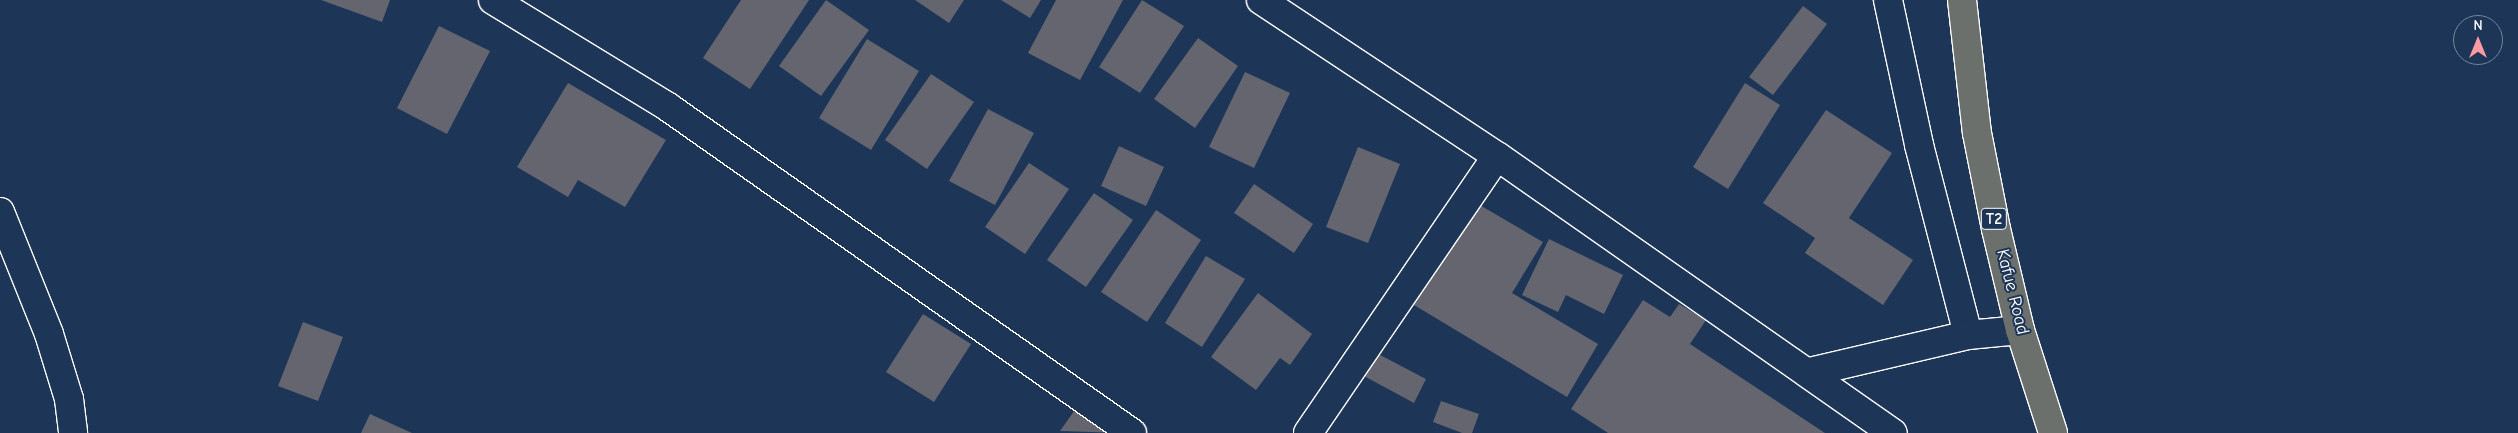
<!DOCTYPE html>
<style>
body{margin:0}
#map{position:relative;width:2518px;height:433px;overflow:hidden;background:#1d3557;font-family:"Comic Neue",sans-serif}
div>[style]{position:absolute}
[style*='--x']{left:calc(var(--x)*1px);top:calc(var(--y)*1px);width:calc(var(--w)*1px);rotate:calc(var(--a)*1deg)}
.building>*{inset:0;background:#64656e}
.roads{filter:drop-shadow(1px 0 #fff) drop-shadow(-1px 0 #fff) drop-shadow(0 1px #fff) drop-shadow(0 -1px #fff)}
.street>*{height:28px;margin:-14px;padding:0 14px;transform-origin:14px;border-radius:14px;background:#1d3557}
.highway>*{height:28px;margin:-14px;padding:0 14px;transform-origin:14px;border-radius:14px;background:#6b706d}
span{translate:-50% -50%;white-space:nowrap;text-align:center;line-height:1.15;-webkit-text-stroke:4px #1d3557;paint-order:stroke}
.shield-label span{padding:1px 4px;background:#1d3557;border:1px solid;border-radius:4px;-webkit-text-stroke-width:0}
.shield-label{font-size:16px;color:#fff;font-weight:700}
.street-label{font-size:18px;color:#fff}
.north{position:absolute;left:2453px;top:15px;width:50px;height:50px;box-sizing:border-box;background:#1d3557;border:1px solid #77869a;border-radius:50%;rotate:0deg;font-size:14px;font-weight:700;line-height:20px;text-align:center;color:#fff}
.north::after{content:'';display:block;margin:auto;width:18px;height:22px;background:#ff9aa2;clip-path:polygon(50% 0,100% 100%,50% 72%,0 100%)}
</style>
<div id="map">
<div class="building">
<div style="clip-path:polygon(321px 0,390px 0,382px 22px)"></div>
<div style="clip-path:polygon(741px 0,809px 0,750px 89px,703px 58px)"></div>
<div style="clip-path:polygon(826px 0,869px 30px,821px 96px,779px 66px)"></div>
<div style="clip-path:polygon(915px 0,964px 0,949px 23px)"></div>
<div style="clip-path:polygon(1001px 0,1041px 0,1030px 18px)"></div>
<div style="clip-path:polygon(1056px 0,1123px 0,1080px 80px,1028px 53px)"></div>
<div style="clip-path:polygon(1142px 0,1184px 26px,1140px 93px,1099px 67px)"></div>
<div style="clip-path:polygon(1803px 6px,1827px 24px,1773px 95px,1749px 77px)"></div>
<div style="clip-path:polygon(439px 26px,490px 51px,447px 134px,397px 108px)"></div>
<div style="clip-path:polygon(1198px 38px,1238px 66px,1195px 128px,1154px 99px)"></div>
<div style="clip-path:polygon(867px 39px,919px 71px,871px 150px,819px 118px)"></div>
<div style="clip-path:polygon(1245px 72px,1290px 93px,1254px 168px,1209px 147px)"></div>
<div style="clip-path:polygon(931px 74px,974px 102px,927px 169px,885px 140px)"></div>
<div style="clip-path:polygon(568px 83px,666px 140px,625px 207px,578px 180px,568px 197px,517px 167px)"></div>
<div style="clip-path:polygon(1745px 83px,1780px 105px,1728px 189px,1693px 167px)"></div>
<div style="clip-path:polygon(988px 109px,1034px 133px,995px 205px,949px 181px)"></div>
<div style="clip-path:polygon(1826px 110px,1892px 153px,1849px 218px,1913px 260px,1883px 305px,1805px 253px,1815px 238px,1763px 203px)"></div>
<div style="clip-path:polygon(1119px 146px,1164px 167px,1146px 206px,1101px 186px)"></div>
<div style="clip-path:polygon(1358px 147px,1400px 164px,1368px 243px,1326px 227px)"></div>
<div style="clip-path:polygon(1029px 163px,1069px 189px,1025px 254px,985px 227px)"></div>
<div style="clip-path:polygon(1254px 184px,1313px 224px,1294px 253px,1234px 213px)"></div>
<div style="clip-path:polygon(1094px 193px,1133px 220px,1086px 287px,1047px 260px)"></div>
<div style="clip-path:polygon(1466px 197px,1543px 242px,1512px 293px,1598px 344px,1567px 397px,1404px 299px)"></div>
<div style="clip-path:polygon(1156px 210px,1201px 240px,1147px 322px,1101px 292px)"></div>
<div style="clip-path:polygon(1549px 239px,1623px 275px,1604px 314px,1566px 295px,1558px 312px,1522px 295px)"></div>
<div style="clip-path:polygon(1206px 256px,1245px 279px,1202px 347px,1165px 323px)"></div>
<div style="clip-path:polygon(1258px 293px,1312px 334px,1290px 365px,1280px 358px,1256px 390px,1211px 357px)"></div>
<div style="clip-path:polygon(1643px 300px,1670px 317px,1679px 304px,1706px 320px,1690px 344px,1825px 433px,1608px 433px,1571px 409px)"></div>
<div style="clip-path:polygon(923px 314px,971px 344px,934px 402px,886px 372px)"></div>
<div style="clip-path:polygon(303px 322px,343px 337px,318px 401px,278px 386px)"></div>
<div style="clip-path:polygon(1363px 346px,1426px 379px,1414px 403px,1351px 369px)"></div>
<div style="clip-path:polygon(1441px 401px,1479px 414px,1472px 433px,1462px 433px,1433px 422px)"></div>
<div style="clip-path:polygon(1079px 404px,1122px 433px,1060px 431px)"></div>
<div style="clip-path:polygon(370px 414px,412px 433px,361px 433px)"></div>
</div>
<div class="roads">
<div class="street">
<div style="--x:493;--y:0;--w:205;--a:31.4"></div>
<div style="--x:668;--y:107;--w:567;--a:35.09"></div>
<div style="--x:1261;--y:0;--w:283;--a:33.5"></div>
<div style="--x:1497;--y:156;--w:483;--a:35"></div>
<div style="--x:1888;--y:0;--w:148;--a:77.9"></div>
<div style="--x:1919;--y:145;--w:196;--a:75.5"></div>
<div style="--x:0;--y:212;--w:131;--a:68.1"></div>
<div style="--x:49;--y:334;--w:68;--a:72.9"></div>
<div style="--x:69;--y:399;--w:34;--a:83"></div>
<div style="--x:1810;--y:372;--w:162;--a:-13.2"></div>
<div style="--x:1968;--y:335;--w:52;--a:-5.5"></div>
<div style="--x:1308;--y:433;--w:335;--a:-55.7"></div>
</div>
<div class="highway">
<div style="--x:1962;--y:0;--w:134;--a:83.6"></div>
<div style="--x:1977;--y:133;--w:98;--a:78.8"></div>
<div style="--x:1996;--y:229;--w:104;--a:76.6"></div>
<div style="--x:2020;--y:330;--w:108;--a:72.2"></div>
</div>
</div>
<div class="shield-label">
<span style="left:1994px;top:219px">T2</span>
</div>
<div class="street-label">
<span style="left:2012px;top:292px;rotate:76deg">Kafue Road</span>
</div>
<div class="north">N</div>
</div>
